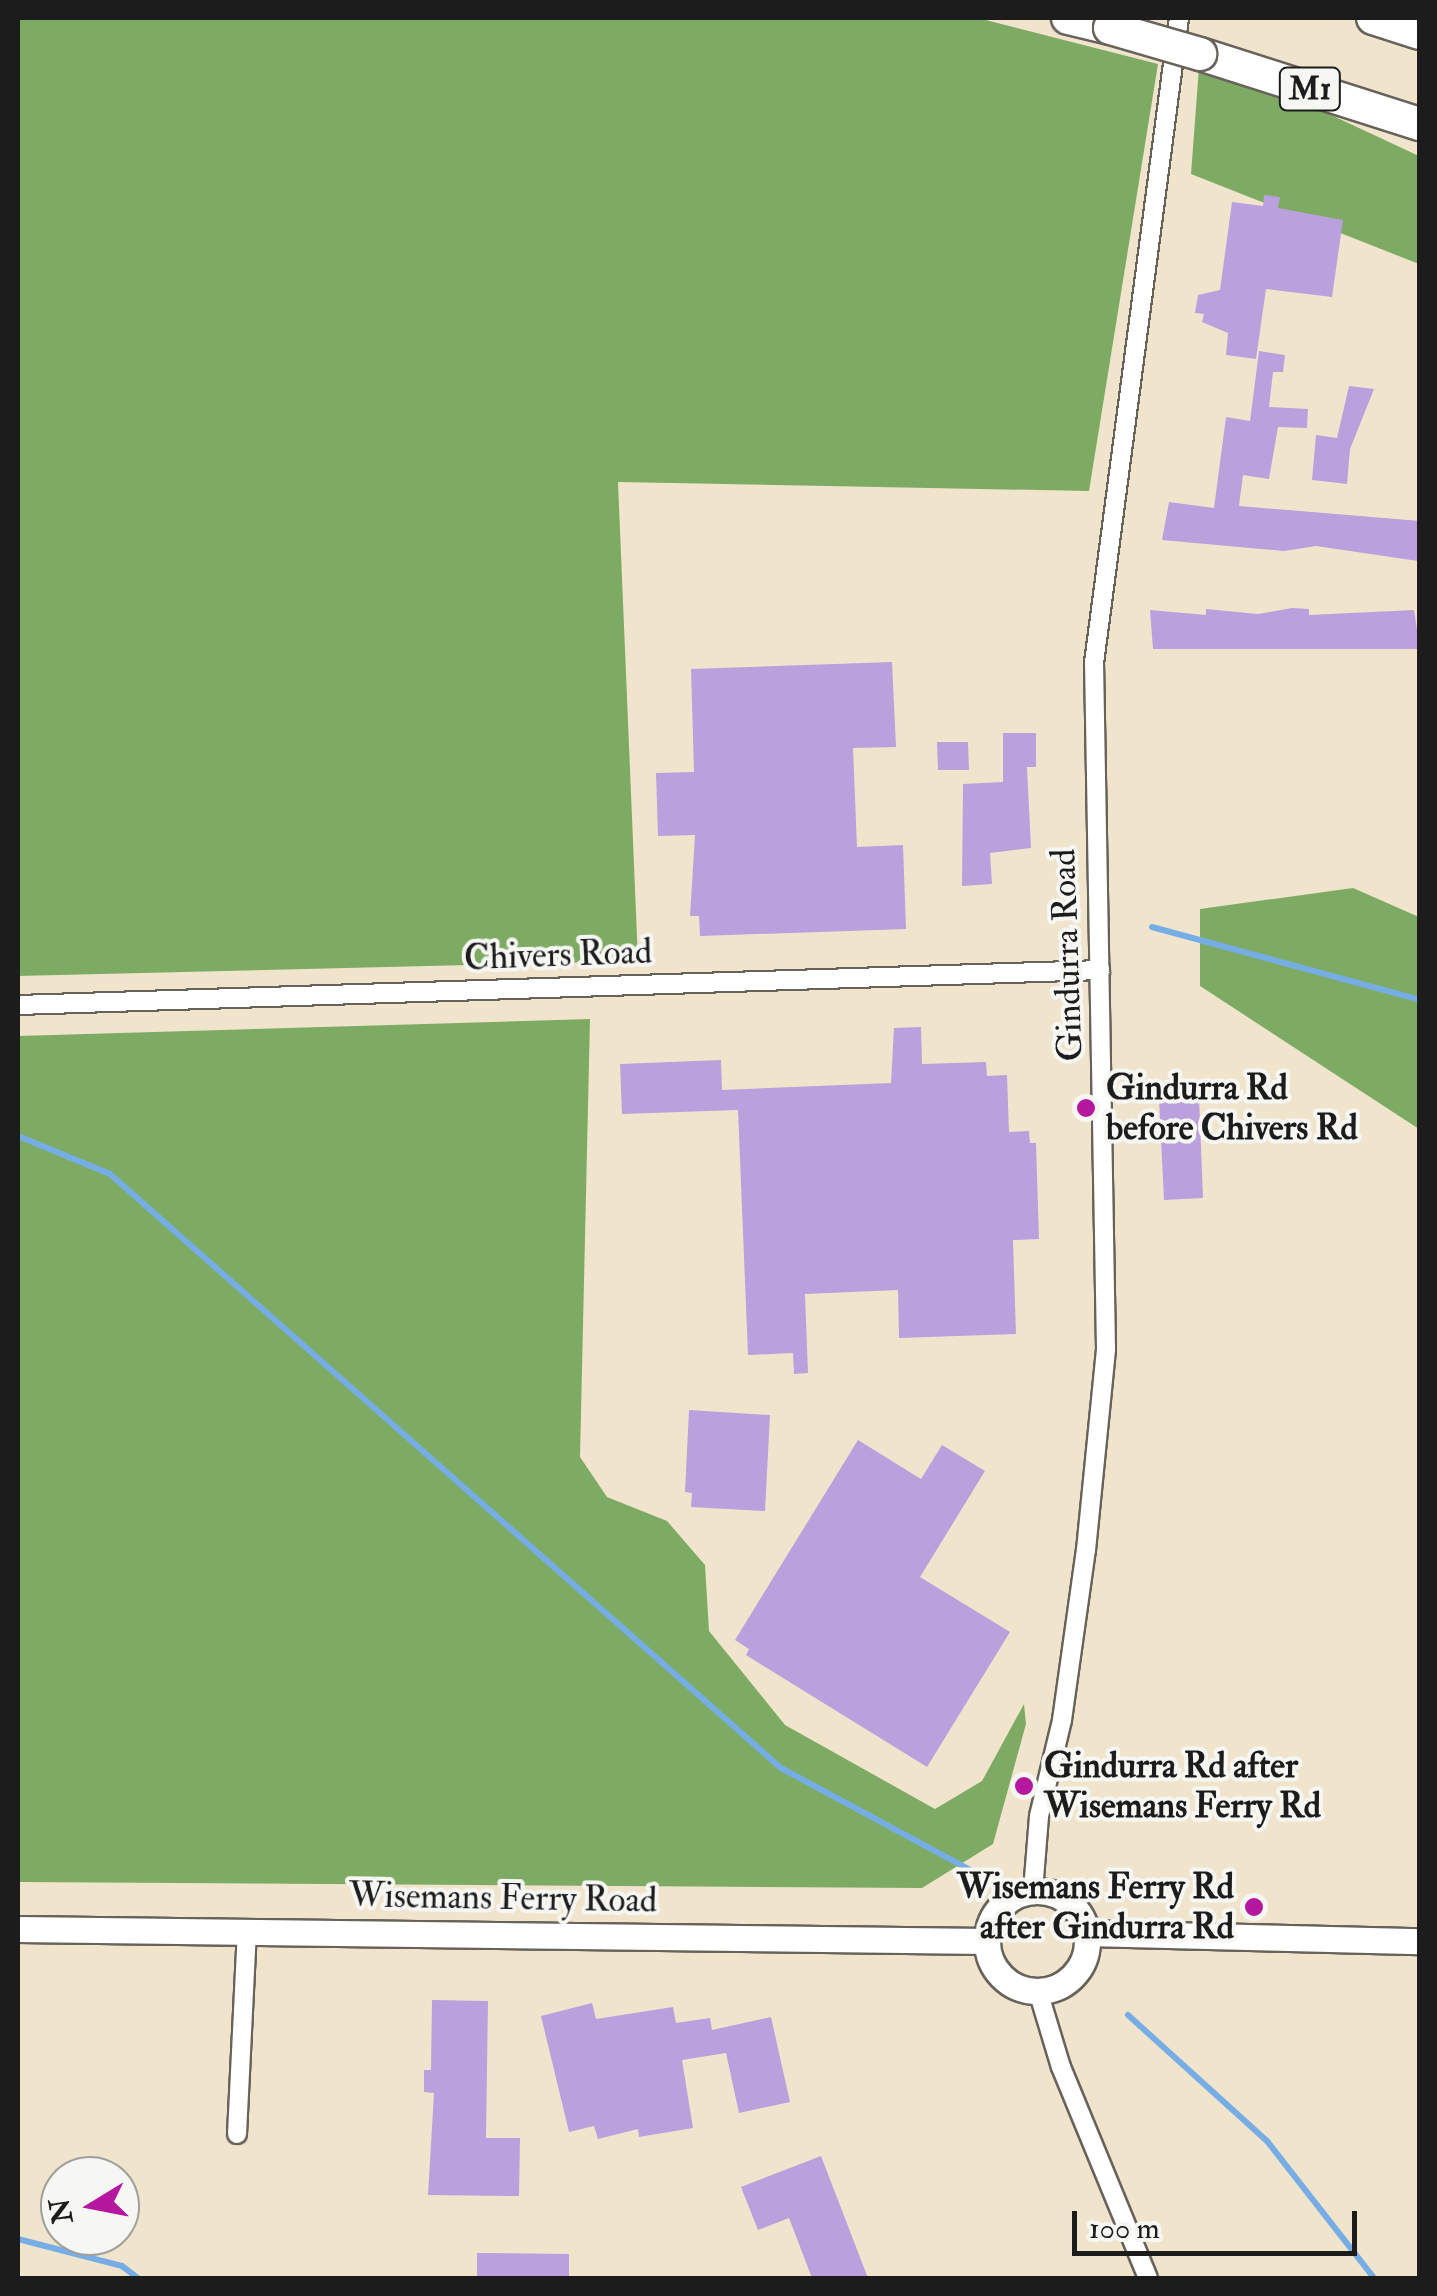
<!DOCTYPE html>
<style>
body{margin:0}
#map{position:relative;width:1437px;height:2296px;overflow:hidden;background:#f1e4cd;font-family:"IM FELL Double Pica",serif}
div>[style]{position:absolute}
[style*='--x']{left:calc(var(--x)*1px);top:calc(var(--y)*1px);width:calc(var(--w)*1px);rotate:calc(var(--a)*1deg)}
.forest>*{inset:0;background:#7eab63}
.stream>*{height:6px;margin:-3px;padding:0 3px;transform-origin:3px;border-radius:3px;background:#77ade5}
.building>*{inset:0;background:#baa0dd}
.roads{filter:drop-shadow(2px 0 #67625a) drop-shadow(-2px 0 #67625a) drop-shadow(0 2px #67625a) drop-shadow(0 -2px #67625a)}
.street>*{height:18px;margin:-9px;padding:0 9px;transform-origin:9px;border-radius:9px;background:#fff}
.secondary>*{height:25px;margin:-12.5px;padding:0 12.5px;transform-origin:12.5px;border-radius:12.5px;background:#fff}
.secondary>.ring{margin:-12.5px;padding:0;box-sizing:content-box;background:none;border:25px solid #fff;border-radius:50%}
.highway>*{height:32px;margin:-16px;padding:0 16px;transform-origin:16px;border-radius:16px;background:#fff}
.bridges{filter:drop-shadow(2px 0 #67625a) drop-shadow(-2px 0 #67625a) drop-shadow(0 2px #67625a) drop-shadow(0 -2px #67625a)}
.highway-bridge>*{height:32px;margin:-16px;padding:0 16px;transform-origin:16px;border-radius:16px;background:#fff}
.dots>*{width:28px;height:28px;translate:-50% -50%;box-sizing:border-box;border:5px solid #f6f6f2;border-radius:50%}
span{translate:-50% -50%;white-space:nowrap;text-align:center;line-height:1.15;-webkit-text-stroke:8px #f6f6f2;paint-order:stroke}
.shield-label span{padding:2px 8px;background:#f6f6f2;border:2px solid;border-radius:8px;-webkit-text-stroke-width:0}
.shield-label{font-size:32px;color:#1c1c1c;font-weight:700}
.street-label{font-size:35px;color:#1c1c1c}
.poi-label{font-size:35px;color:#1c1c1c;font-weight:700}
.left{translate:0 -50%;text-align:left}
.right{translate:-100% -50%;text-align:right}
.frame{position:absolute;inset:0;border:20px solid #1c1c1c;pointer-events:none}
.north{position:absolute;left:40px;top:2156px;width:100px;height:100px;box-sizing:border-box;background:#f6f6f2;border:2px solid #9f9f9c;border-radius:50%;rotate:260deg;font-size:28px;font-weight:700;line-height:40px;text-align:center;color:#1c1c1c}
.north::after{content:'';display:block;margin:auto;width:35px;height:45px;background:#b5179e;clip-path:polygon(50% 0,100% 100%,50% 72%,0 100%)}
.scale{position:absolute;left:1072px;top:2211px;width:285px;height:45px;box-sizing:border-box;border:5px solid #1c1c1c;border-top:0;padding-left:12px;font-size:30px;line-height:35px;white-space:nowrap;color:#1c1c1c;-webkit-text-stroke:8px #f6f6f2;paint-order:stroke}
</style>
<div id="map">
<div class="forest">
<div style="clip-path:polygon(18px 18px,978px 18px,1158px 64px,1089px 491px,618px 482px,638px 961px,18px 976px)"></div>
<div style="clip-path:polygon(1200px 54px,1419px 156px,1419px 264px,1191px 174px)"></div>
<div style="clip-path:polygon(1353px 888px,1419px 917px,1419px 1129px,1200px 986px,1200px 909px)"></div>
<div style="clip-path:polygon(590px 1019px,580px 1457px,607px 1497px,667px 1521px,705px 1565px,709px 1631px,785px 1725px,935px 1809px,982px 1781px,1024px 1704px,1026px 1724px,993px 1844px,922px 1888px,18px 1882px,18px 1036px)"></div>
</div>
<div class="stream">
<div style="--x:1152;--y:927;--w:278;--a:15.2"></div>
<div style="--x:18;--y:1136;--w:100;--a:22.4"></div>
<div style="--x:110;--y:1174;--w:896;--a:41.52"></div>
<div style="--x:781;--y:1768;--w:221;--a:28.3"></div>
<div style="--x:1128;--y:2015;--w:188;--a:42.2"></div>
<div style="--x:1267;--y:2141;--w:174;--a:52"></div>
<div style="--x:18;--y:2239;--w:107;--a:14.6"></div>
<div style="--x:122;--y:2266;--w:20;--a:37"></div>
</div>
<div class="building">
<div style="clip-path:polygon(1264px 195px,1280px 197px,1278px 208px,1343px 220px,1332px 297px,1266px 289px,1256px 359px,1226px 355px,1228px 333px,1202px 322px,1204px 314px,1195px 313px,1198px 295px,1220px 290px,1232px 202px,1263px 206px)"></div>
<div style="clip-path:polygon(1259px 351px,1285px 355px,1283px 372px,1273px 372px,1269px 407px,1308px 409px,1307px 428px,1278px 427px,1269px 479px,1243px 475px,1239px 506px,1420px 521px,1418px 561px,1316px 546px,1284px 551px,1162px 540px,1169px 502px,1214px 508px,1226px 417px,1250px 421px)"></div>
<div style="clip-path:polygon(1349px 386px,1374px 389px,1350px 449px,1347px 484px,1312px 480px,1316px 435px,1337px 438px)"></div>
<div style="clip-path:polygon(1292px 608px,1309px 609px,1309px 615px,1414px 610px,1420px 649px,1153px 649px,1150px 610px,1206px 615px,1206px 609px,1258px 614px)"></div>
<div style="clip-path:polygon(892px 662px,896px 747px,853px 748px,857px 847px,903px 845px,906px 929px,700px 936px,699px 916px,690px 916px,695px 835px,658px 836px,656px 773px,694px 772px,691px 669px)"></div>
<div style="clip-path:polygon(1003px 733px,1036px 733px,1036px 767px,1027px 767px,1031px 848px,990px 853px,992px 884px,962px 886px,963px 784px,1003px 782px)"></div>
<div style="clip-path:polygon(937px 742px,968px 742px,969px 770px,938px 770px)"></div>
<div style="clip-path:polygon(921px 1027px,922px 1064px,986px 1062px,987px 1076px,1007px 1075px,1009px 1132px,1029px 1131px,1030px 1143px,1036px 1143px,1039px 1239px,1013px 1240px,1016px 1334px,899px 1338px,898px 1290px,805px 1294px,808px 1373px,794px 1374px,793px 1353px,748px 1355px,738px 1110px,622px 1114px,620px 1064px,721px 1060px,722px 1090px,891px 1083px,894px 1028px)"></div>
<div style="clip-path:polygon(1199px 1097px,1203px 1198px,1164px 1200px,1159px 1099px)"></div>
<div style="clip-path:polygon(689px 1410px,770px 1415px,765px 1511px,691px 1507px,692px 1493px,685px 1492px)"></div>
<div style="clip-path:polygon(858px 1440px,921px 1479px,942px 1445px,985px 1471px,920px 1577px,1010px 1632px,927px 1767px,746px 1655px,749px 1649px,735px 1640px)"></div>
<div style="clip-path:polygon(432px 2000px,488px 2001px,486px 2138px,520px 2138px,519px 2196px,428px 2195px,434px 2093px,424px 2092px,424px 2070px,431px 2070px)"></div>
<div style="clip-path:polygon(592px 2003px,596px 2019px,673px 2007px,676px 2023px,710px 2018px,712px 2030px,771px 2017px,790px 2102px,739px 2113px,726px 2053px,682px 2060px,693px 2128px,639px 2137px,638px 2129px,598px 2139px,594px 2126px,569px 2132px,541px 2016px)"></div>
<div style="clip-path:polygon(821px 2156px,868px 2278px,812px 2278px,789px 2218px,758px 2230px,741px 2187px)"></div>
<div style="clip-path:polygon(477px 2253px,569px 2254px,569px 2278px,477px 2278px)"></div>
</div>
<div class="roads">
<div class="street">
<div style="--x:18;--y:1005;--w:1083;--a:-1.85"></div>
<div style="--x:1033;--y:1891;--w:75;--a:-85.4"></div>
<div style="--x:1039;--y:1816;--w:99;--a:-76.5"></div>
<div style="--x:1062;--y:1720;--w:172;--a:-82"></div>
<div style="--x:1086;--y:1550;--w:202;--a:-84.3"></div>
<div style="--x:1106;--y:1349;--w:686;--a:-91"></div>
<div style="--x:1094;--y:663;--w:651;--a:-82.49"></div>
<div style="--x:1038;--y:1991;--w:79;--a:73.2"></div>
<div style="--x:1061;--y:2067;--w:228;--a:67.6"></div>
<div style="--x:237;--y:2134;--w:205;--a:-87.2"></div>
</div>
<div class="secondary">
<div class="ring" style="left:987px;top:1891px;width:75px;height:75px"></div>
<div style="--x:18;--y:1929;--w:969;--a:0.71"></div>
<div style="--x:1087;--y:1933;--w:333;--a:1.4"></div>
</div>
<div class="highway">
<div style="--x:1068;--y:18;--w:43;--a:13.4"></div>
<div style="--x:1373;--y:18;--w:49;--a:17.7"></div>
<div style="--x:1200;--y:54;--w:231;--a:17.7"></div>
</div>
</div>
<div class="bridges">
<div class="highway-bridge">
<div style="--x:1110;--y:28;--w:94;--a:16.1"></div>
</div>
</div>
<div class="dots">
<div style="left:1086px;top:1108px;background:#b5179e"></div>
<div style="left:1024px;top:1786px;background:#b5179e"></div>
<div style="left:1254px;top:1907px;background:#b5179e"></div>
</div>
<div class="shield-label">
<span style="left:1310px;top:89px">M1</span>
</div>
<div class="street-label">
<span style="left:558px;top:955px;rotate:-2deg">Chivers Road</span>
<span style="left:1067px;top:955px;rotate:-92deg">Gindurra Road</span>
<span style="left:503px;top:1898px;rotate:1deg">Wisemans Ferry Road</span>
</div>
<div class="poi-label">
<span class="left" style="left:1106px;top:1108px">Gindurra Rd<br>before Chivers Rd</span>
<span class="left" style="left:1044px;top:1786px">Gindurra Rd after<br>Wisemans Ferry Rd</span>
<span class="right" style="left:1234px;top:1907px">Wisemans Ferry Rd<br>after Gindurra Rd</span>
</div>
<div class="frame"></div>
<div class="north">N</div>
<div class="scale">100 m</div>
</div>
